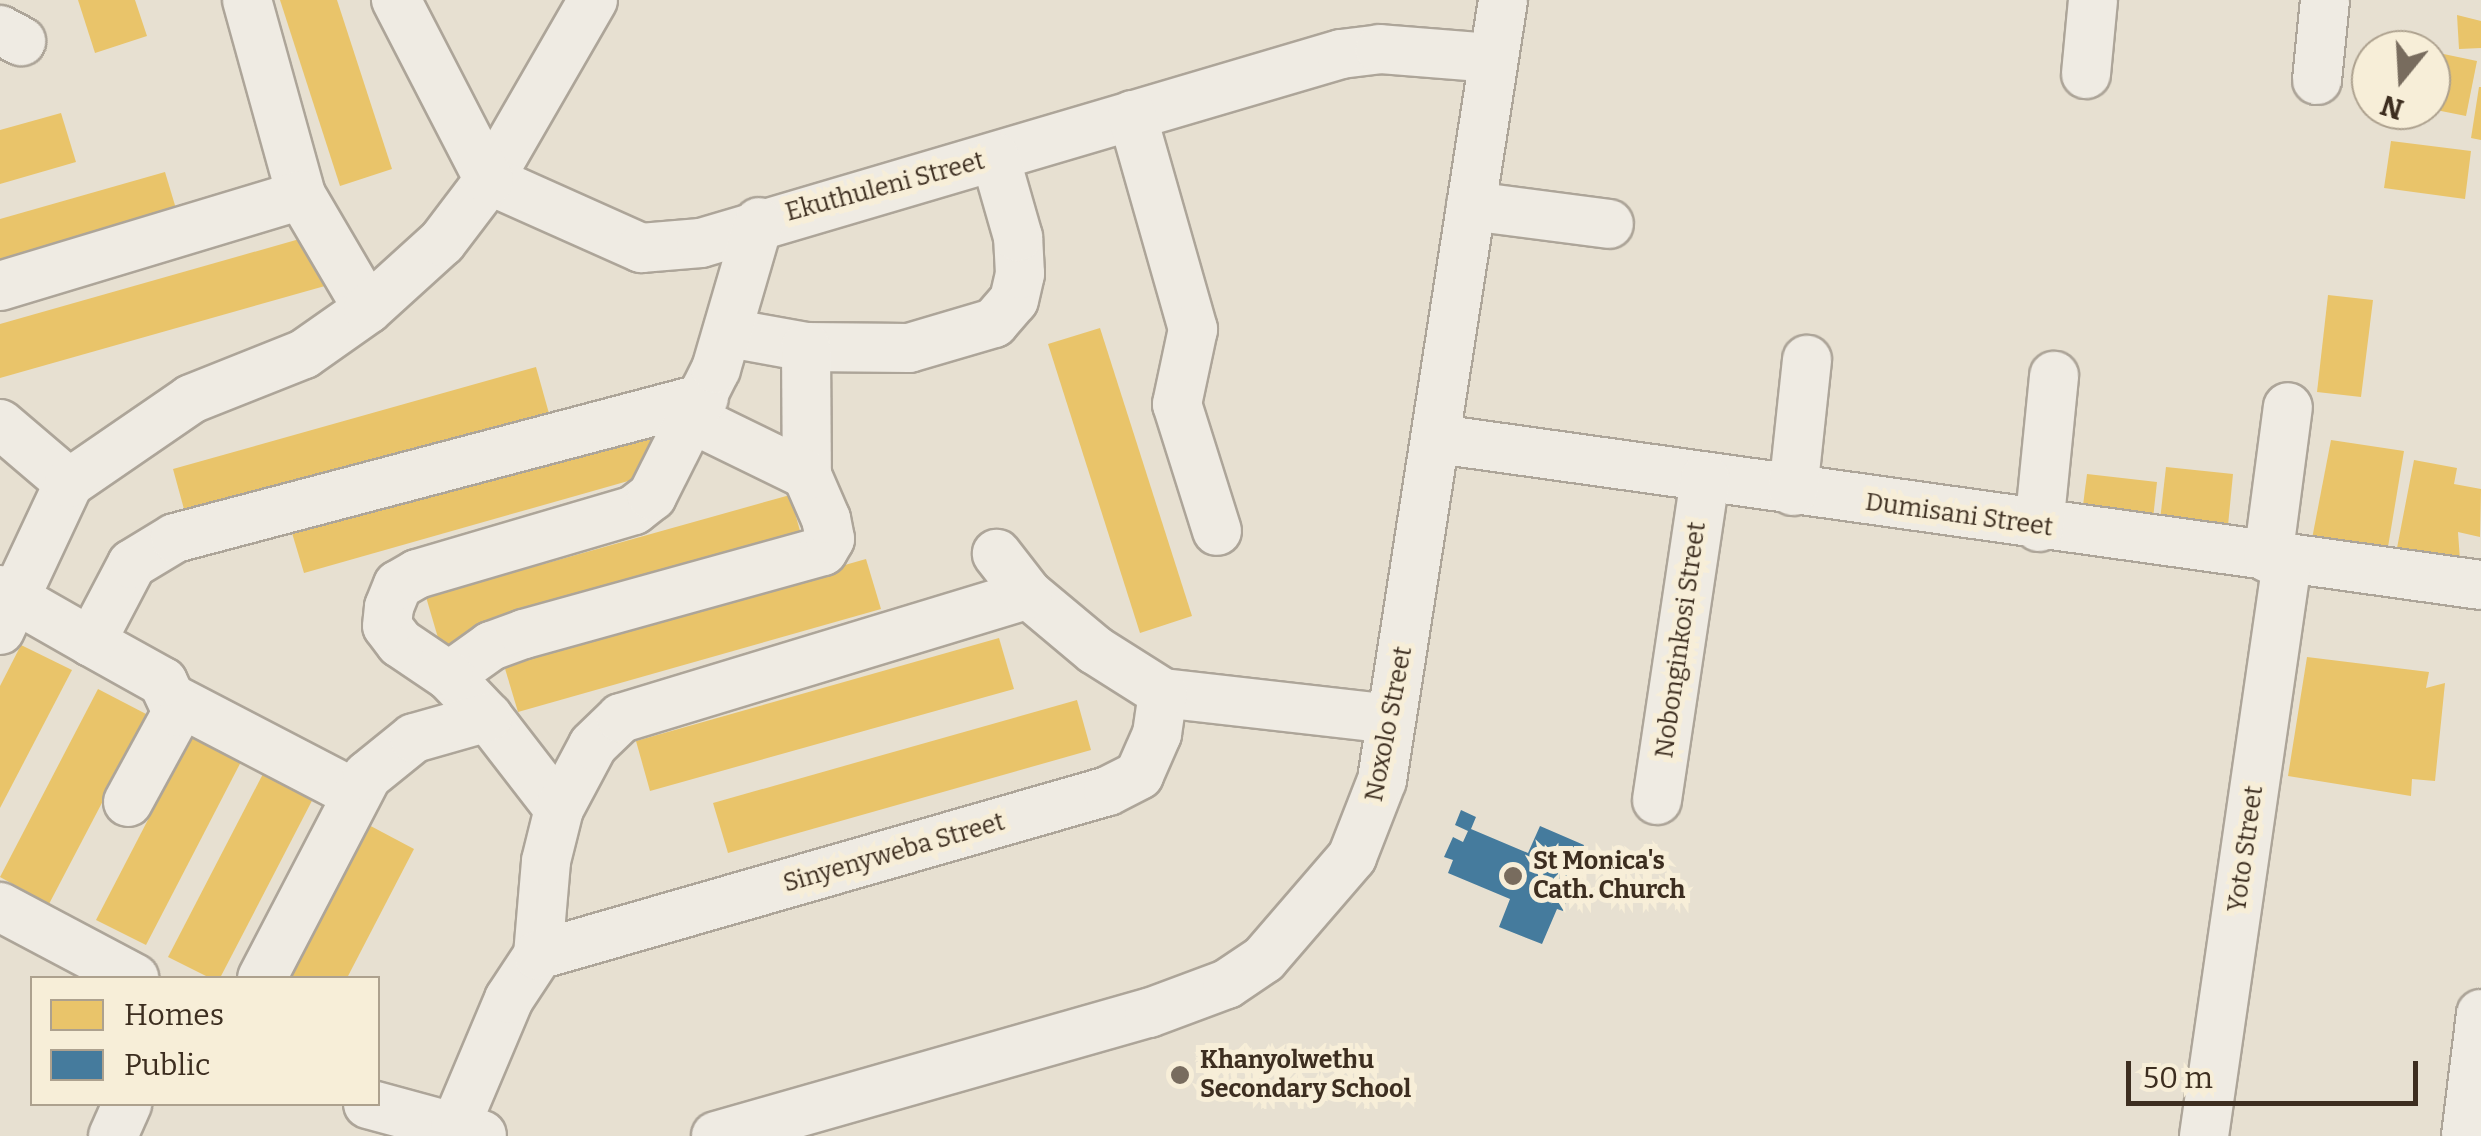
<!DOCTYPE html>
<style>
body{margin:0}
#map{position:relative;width:2481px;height:1136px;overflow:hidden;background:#e7e0d1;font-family:Bitter,serif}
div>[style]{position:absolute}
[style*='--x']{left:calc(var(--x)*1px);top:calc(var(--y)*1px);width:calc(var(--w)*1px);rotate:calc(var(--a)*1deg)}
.homes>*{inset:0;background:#e9c46a}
.public>*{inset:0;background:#457b9d}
.roads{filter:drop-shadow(2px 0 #ada599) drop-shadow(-2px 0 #ada599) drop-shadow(0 2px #ada599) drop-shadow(0 -2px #ada599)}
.minor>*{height:48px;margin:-24px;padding:0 24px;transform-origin:24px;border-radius:24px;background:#efebe3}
.dots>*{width:28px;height:28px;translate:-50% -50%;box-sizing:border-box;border:5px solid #f7eed8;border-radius:50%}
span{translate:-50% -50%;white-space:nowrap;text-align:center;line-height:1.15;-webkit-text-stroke:10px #f7eed8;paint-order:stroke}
.street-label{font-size:25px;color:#3d2e20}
.poi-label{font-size:25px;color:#3d2e20;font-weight:700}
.left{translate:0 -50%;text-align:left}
.legend{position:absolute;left:30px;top:976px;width:350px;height:130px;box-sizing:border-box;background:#f7eed8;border:2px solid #ada18e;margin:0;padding:12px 18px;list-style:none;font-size:30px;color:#3d2e20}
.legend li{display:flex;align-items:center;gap:20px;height:50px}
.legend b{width:50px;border:2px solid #ada18e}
.north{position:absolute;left:2351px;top:30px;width:100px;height:100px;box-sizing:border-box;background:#f7eed8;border:2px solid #ada18e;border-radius:50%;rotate:198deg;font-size:28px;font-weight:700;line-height:40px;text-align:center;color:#3d2e20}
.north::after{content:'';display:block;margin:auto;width:35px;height:45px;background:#786c5e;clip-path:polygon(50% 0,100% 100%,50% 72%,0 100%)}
.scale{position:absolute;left:2126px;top:1061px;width:292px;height:45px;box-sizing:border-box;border:5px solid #3d2e20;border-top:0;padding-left:12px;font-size:30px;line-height:35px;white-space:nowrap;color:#3d2e20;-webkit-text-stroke:8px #f7eed8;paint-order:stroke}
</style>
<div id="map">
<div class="homes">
<div style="clip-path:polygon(78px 0,135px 0,147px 36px,95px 53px)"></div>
<div style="clip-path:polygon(280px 0,337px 0,392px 169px,340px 186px)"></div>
<div style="clip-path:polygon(2457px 15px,2481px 21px,2481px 48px,2459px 49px)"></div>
<div style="clip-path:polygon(2434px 52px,2477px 61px,2466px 116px,2431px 109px)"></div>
<div style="clip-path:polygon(2479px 87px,2481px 87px,2481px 140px,2471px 138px)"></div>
<div style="clip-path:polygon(61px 113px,76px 162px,0 184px,0 130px)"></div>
<div style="clip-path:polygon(2391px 141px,2471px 151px,2465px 199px,2384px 188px)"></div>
<div style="clip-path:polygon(165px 172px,180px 222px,0 273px,0 219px)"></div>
<div style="clip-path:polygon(317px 234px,332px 284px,0 378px,0 324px)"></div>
<div style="clip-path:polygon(2328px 295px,2373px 300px,2361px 397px,2317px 392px)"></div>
<div style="clip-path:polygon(1100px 328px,1192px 616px,1140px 633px,1048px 344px)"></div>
<div style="clip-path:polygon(536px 367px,550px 417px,187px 520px,173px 469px)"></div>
<div style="clip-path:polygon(653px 420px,667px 470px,304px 573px,289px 523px)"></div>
<div style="clip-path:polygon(2331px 440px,2404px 451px,2386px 559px,2311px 544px)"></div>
<div style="clip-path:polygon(2414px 460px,2457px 468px,2454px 484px,2481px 489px,2480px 537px,2458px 532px,2460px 560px,2397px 548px)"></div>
<div style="clip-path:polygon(2166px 467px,2233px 474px,2227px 536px,2159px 529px)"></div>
<div style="clip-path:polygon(2087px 474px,2157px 482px,2152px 528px,2081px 521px)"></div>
<div style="clip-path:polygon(790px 495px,804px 545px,441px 648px,426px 597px)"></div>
<div style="clip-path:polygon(866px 559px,881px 609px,518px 712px,503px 662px)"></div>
<div style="clip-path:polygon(999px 638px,1014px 689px,650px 791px,636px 741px)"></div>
<div style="clip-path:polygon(21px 645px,72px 670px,0 808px,0 686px)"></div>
<div style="clip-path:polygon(2307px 657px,2429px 672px,2426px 688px,2445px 683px,2435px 781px,2412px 779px,2411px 796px,2288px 776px)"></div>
<div style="clip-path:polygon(98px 689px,148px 715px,49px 904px,0 877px)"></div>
<div style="clip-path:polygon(1077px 700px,1091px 750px,728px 853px,713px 803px)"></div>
<div style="clip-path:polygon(194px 731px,244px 756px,146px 945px,96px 920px)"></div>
<div style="clip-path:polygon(266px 768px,316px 793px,220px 978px,210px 978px,168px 957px)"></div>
<div style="clip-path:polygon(365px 823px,414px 849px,347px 978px,284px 978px)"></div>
</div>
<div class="public">
<div style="clip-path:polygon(1461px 810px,1476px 817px,1471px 829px,1528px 853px,1540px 826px,1584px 845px,1563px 911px,1557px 909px,1542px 944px,1499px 927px,1510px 899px,1448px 873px,1453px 860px,1444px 857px,1453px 837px,1463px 842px,1468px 831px,1455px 825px)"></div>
</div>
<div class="roads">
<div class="minor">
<div style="--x:247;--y:0;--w:202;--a:74.5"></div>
<div style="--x:301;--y:195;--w:132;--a:59.6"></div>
<div style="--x:593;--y:0;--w:208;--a:120"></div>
<div style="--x:489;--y:180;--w:167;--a:24.1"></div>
<div style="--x:641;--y:248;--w:60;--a:-4.8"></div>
<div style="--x:701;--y:243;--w:667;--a:-16.45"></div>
<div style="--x:1341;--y:54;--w:39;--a:-7"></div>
<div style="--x:1380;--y:49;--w:112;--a:4.6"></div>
<div style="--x:0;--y:30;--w:24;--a:28"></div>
<div style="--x:2086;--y:74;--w:74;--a:-84.6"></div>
<div style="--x:2317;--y:80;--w:80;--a:-84.3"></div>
<div style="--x:1132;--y:115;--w:223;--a:74.1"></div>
<div style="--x:1193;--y:329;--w:77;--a:102"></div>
<div style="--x:1177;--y:404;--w:133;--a:72.5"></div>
<div style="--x:1471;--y:206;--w:139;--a:7.4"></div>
<div style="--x:0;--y:286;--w:314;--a:-16.8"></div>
<div style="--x:729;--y:333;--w:78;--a:10.3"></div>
<div style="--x:806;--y:347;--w:103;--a:0.6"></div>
<div style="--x:909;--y:348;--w:89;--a:-16.4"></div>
<div style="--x:994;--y:323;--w:30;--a:-49"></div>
<div style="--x:1014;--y:300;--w:27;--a:-77"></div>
<div style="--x:1020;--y:274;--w:37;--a:-93"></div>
<div style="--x:1018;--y:237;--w:83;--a:-106"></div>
<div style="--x:806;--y:347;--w:128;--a:89.6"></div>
<div style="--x:0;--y:424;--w:91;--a:40.5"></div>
<div style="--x:1438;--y:439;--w:1053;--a:7.97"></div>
<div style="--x:1793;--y:491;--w:132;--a:-83.9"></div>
<div style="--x:2039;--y:527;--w:152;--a:-84.3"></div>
<div style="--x:2268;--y:558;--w:152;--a:-82.5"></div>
<div style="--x:0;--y:590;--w:105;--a:29.7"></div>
<div style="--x:0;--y:630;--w:162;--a:-64.9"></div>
<div style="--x:69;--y:483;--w:148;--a:-34.5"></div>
<div style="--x:191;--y:399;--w:122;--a:-21.7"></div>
<div style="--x:304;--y:354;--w:78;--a:-35.1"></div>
<div style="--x:368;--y:309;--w:100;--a:-42.2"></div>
<div style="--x:442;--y:242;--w:78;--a:-52.8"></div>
<div style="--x:489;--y:180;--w:203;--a:-117.3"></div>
<div style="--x:449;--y:676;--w:52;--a:-35.5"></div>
<div style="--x:491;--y:646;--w:35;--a:-20"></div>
<div style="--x:524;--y:634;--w:310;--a:-15.5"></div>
<div style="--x:823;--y:551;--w:14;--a:-60"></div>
<div style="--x:830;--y:539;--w:20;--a:-101"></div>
<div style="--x:826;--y:519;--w:48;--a:-113.4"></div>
<div style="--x:807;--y:475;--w:126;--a:-154"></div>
<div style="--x:1163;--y:693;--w:229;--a:6.5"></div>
<div style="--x:177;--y:701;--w:202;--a:27.5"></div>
<div style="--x:1657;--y:800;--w:325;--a:-81.5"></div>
<div style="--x:128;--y:802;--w:102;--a:-61.4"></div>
<div style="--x:177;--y:712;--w:33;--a:-115"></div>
<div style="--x:163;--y:682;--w:82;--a:-150.9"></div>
<div style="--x:91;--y:642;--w:88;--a:-62.3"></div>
<div style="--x:132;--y:564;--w:50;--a:-31.2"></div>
<div style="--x:175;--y:538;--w:547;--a:-14.82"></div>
<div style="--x:559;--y:809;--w:116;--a:-127.7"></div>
<div style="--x:488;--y:717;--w:57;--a:-133.6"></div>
<div style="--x:449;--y:676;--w:59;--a:-146"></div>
<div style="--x:400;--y:643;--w:21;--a:-127"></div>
<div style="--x:387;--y:626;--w:19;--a:-84"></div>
<div style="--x:389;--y:607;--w:24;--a:-68"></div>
<div style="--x:398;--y:585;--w:22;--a:-30"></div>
<div style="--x:417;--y:574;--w:226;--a:-16.4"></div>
<div style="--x:634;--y:510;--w:23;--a:-38"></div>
<div style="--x:652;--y:496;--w:142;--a:-63.3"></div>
<div style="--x:716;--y:369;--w:153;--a:-73.7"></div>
<div style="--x:0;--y:907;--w:152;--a:27.9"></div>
<div style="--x:538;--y:955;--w:94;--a:-85.1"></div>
<div style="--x:546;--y:861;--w:54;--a:-76"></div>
<div style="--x:559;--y:809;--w:72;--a:-62"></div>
<div style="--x:593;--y:745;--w:39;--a:-44"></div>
<div style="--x:621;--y:718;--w:425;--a:-16.9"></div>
<div style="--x:262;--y:978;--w:228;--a:-62.5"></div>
<div style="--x:367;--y:776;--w:60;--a:-39"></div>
<div style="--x:414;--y:738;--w:77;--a:-15.8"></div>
<div style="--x:368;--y:1104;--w:118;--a:15.2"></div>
<div style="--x:455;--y:1127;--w:139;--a:-67.1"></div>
<div style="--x:509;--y:999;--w:53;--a:-56.6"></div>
<div style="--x:538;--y:955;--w:593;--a:-16.05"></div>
<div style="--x:1108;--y:791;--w:35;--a:-27"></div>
<div style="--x:1139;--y:775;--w:45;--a:-66.3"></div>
<div style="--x:1157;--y:734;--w:41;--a:-81.7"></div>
<div style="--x:1163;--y:693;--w:80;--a:-147.7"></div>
<div style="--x:1095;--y:650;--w:87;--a:-140.1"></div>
<div style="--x:1028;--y:594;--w:51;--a:-127.8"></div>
<div style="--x:113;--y:1136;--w:35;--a:-66"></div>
<div style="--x:716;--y:1136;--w:450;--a:-15.9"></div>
<div style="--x:1149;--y:1013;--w:83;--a:-20.4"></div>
<div style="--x:1227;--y:984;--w:45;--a:-34"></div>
<div style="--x:1264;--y:959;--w:135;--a:-49.2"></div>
<div style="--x:1352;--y:857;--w:83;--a:-68.7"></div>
<div style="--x:1382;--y:780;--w:789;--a:-81.18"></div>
<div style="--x:2204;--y:1136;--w:580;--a:-81.77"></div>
<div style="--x:2466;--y:1136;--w:123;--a:-83"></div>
</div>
</div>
<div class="dots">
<div style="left:1513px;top:876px;background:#786c5e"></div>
<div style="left:1180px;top:1075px;background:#786c5e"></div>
</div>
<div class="street-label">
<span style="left:885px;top:187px;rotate:-15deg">Ekuthuleni Street</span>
<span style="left:1959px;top:515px;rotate:8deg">Dumisani Street</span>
<span style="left:1681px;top:640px;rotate:-82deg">Nobonginkosi Street</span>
<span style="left:1389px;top:724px;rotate:-79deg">Noxolo Street</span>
<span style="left:2246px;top:849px;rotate:-82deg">Yoto Street</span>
<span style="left:894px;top:853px;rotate:-16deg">Sinyenyweba Street</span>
</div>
<div class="poi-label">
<span class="left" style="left:1533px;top:876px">St Monica's<br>Cath. Church</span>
<span class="left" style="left:1200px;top:1075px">Khanyolwethu<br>Secondary School</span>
</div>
<ul class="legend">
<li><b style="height:28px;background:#e9c46a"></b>Homes</li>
<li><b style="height:28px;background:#457b9d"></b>Public</li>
</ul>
<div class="north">N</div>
<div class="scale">50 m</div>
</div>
